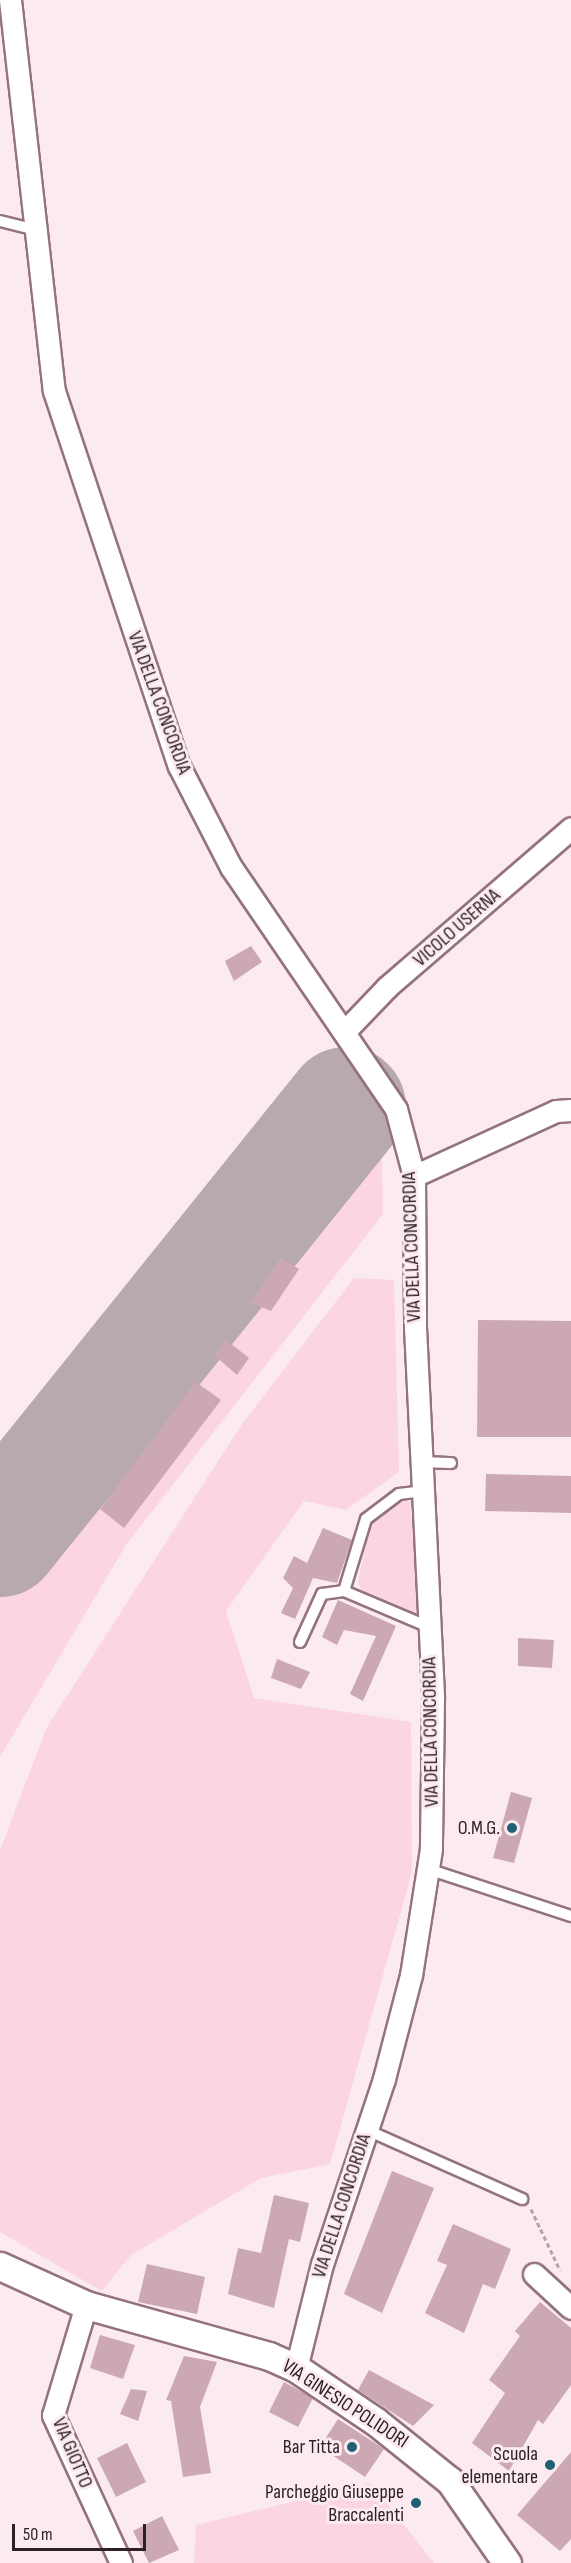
<!DOCTYPE html>
<style>
body{margin:0}
#map{position:relative;width:571px;height:2563px;overflow:hidden;background:#fbebf0;font-family:"Sofia Sans Condensed",sans-serif}
div>[style]{position:absolute}
[style*='--x']{left:calc(var(--x)*1px);top:calc(var(--y)*1px);width:calc(var(--w)*1px);rotate:calc(var(--a)*1deg)}
.green>*{inset:0;background:#fbd5e1}
.runway>*{height:120px;margin:-60px;padding:0 60px;transform-origin:60px;border-radius:60px;background:#b8a9ae}
.building>*{inset:0;background:#cba8b2}
.path>*{height:3px;margin-top:-1.5px;transform-origin:0;background:repeating-linear-gradient(90deg,#b3a4a9 0 4.5px,transparent 0 7.5px)}
.roads{filter:drop-shadow(2px 0 #94737d) drop-shadow(-2px 0 #94737d) drop-shadow(0 2px #94737d) drop-shadow(0 -2px #94737d)}
.service>*{height:10px;margin:-5px;padding:0 5px;transform-origin:5px;border-radius:5px;background:#fff}
.minor>*{height:21px;margin:-10.5px;padding:0 10.5px;transform-origin:10.5px;border-radius:10.5px;background:#fff}
.tertiary>*{height:27px;margin:-13.5px;padding:0 13.5px;transform-origin:13.5px;border-radius:13.5px;background:#fff}
.dots>*{width:16px;height:16px;translate:-50% -50%;box-sizing:border-box;border:3px solid #fbebf0;border-radius:50%}
span{translate:-50% -50%;white-space:nowrap;text-align:center;line-height:1.15;-webkit-text-stroke:6px #fbebf0;paint-order:stroke}
.street-label{font-size:20px;color:#2e2024}
.poi-label{font-size:20px;color:#2e2024}
.right{translate:-100% -50%;text-align:right}
.scale{position:absolute;left:12px;top:2524px;width:134px;height:27px;box-sizing:border-box;border:3px solid #2e2024;border-top:0;padding-left:8px;font-size:18px;line-height:21px;white-space:nowrap;color:#2e2024;-webkit-text-stroke:4px #fbebf0;paint-order:stroke}
</style>
<div id="map">
<div class="green">
<div style="clip-path:polygon(337px 1062px,381px 1118px,383px 1214px,126px 1545px,0 1757px,0 1483px)"></div>
<div style="clip-path:polygon(354px 1278px,394px 1280px,399px 1472px,346px 1510px,304px 1501px,226px 1611px,254px 1698px,411px 1722px,412px 1872px,330px 2164px,261px 2178px,131px 2255px,102px 2291px,0 2232px,0 1850px,47px 1727px,242px 1424px)"></div>
<div style="clip-path:polygon(410px 1501px,420px 1616px,362px 1591px,358px 1582px,370px 1523px,395px 1503px)"></div>
<div style="clip-path:polygon(371px 2483px,434px 2563px,194px 2563px,196px 2525px)"></div>
</div>
<div class="runway">
<div style="--x:0;--y:1537;--w:552;--a:-51.18"></div>
</div>
<div class="building">
<div style="clip-path:polygon(251px 946px,262px 962px,234px 981px,225px 961px)"></div>
<div style="clip-path:polygon(281px 1258px,299px 1269px,271px 1311px,251px 1303px)"></div>
<div style="clip-path:polygon(478px 1320px,571px 1321px,571px 1437px,477px 1437px)"></div>
<div style="clip-path:polygon(225px 1339px,249px 1358px,237px 1375px,214px 1355px)"></div>
<div style="clip-path:polygon(196px 1382px,221px 1400px,124px 1528px,100px 1509px)"></div>
<div style="clip-path:polygon(486px 1474px,571px 1476px,571px 1513px,485px 1511px)"></div>
<div style="clip-path:polygon(323px 1528px,352px 1540px,337px 1583px,313px 1578px,295px 1619px,281px 1613px,293px 1588px,283px 1578px,294px 1556px,307px 1563px)"></div>
<div style="clip-path:polygon(338px 1600px,396px 1626px,363px 1701px,350px 1694px,376px 1636px,344px 1630px,337px 1645px,322px 1637px)"></div>
<div style="clip-path:polygon(518px 1638px,554px 1640px,552px 1668px,518px 1666px)"></div>
<div style="clip-path:polygon(277px 1659px,310px 1672px,301px 1689px,271px 1678px)"></div>
<div style="clip-path:polygon(511px 1792px,532px 1798px,514px 1863px,493px 1858px)"></div>
<div style="clip-path:polygon(392px 2171px,434px 2188px,382px 2313px,344px 2294px)"></div>
<div style="clip-path:polygon(274px 2195px,309px 2203px,300px 2242px,289px 2239px,274px 2308px,228px 2294px,238px 2248px,261px 2253px)"></div>
<div style="clip-path:polygon(453px 2224px,511px 2249px,495px 2289px,483px 2284px,464px 2333px,425px 2313px,447px 2265px,437px 2261px)"></div>
<div style="clip-path:polygon(147px 2264px,205px 2277px,197px 2314px,138px 2302px)"></div>
<div style="clip-path:polygon(540px 2302px,571px 2328px,571px 2385px,543px 2424px,538px 2420px,509px 2471px,472px 2443px,505px 2393px,489px 2380px,520px 2336px,515px 2331px)"></div>
<div style="clip-path:polygon(100px 2335px,135px 2345px,123px 2379px,90px 2368px)"></div>
<div style="clip-path:polygon(184px 2356px,217px 2362px,200px 2407px,211px 2473px,183px 2477px,171px 2401px,166px 2400px)"></div>
<div style="clip-path:polygon(369px 2370px,434px 2405px,413px 2426px,358px 2390px)"></div>
<div style="clip-path:polygon(284px 2382px,313px 2398px,298px 2427px,269px 2412px)"></div>
<div style="clip-path:polygon(131px 2389px,147px 2391px,138px 2421px,120px 2414px)"></div>
<div style="clip-path:polygon(338px 2419px,384px 2449px,365px 2477px,320px 2447px)"></div>
<div style="clip-path:polygon(127px 2443px,146px 2482px,116px 2497px,97px 2458px)"></div>
<div style="clip-path:polygon(571px 2452px,571px 2539px,560px 2551px,517px 2515px)"></div>
<div style="clip-path:polygon(162px 2516px,179px 2550px,149px 2563px,133px 2531px)"></div>
</div>
<div class="path">
<div style="--x:531;--y:2209;--w:68;--a:64.6"></div>
</div>
<div class="roads">
<div class="service">
<div style="--x:0;--y:221;--w:37;--a:14"></div>
<div style="--x:421;--y:1462;--w:30;--a:2"></div>
<div style="--x:344;--y:1591;--w:92;--a:23"></div>
<div style="--x:300;--y:1642;--w:53;--a:-65.4"></div>
<div style="--x:322;--y:1594;--w:22;--a:-8"></div>
<div style="--x:344;--y:1591;--w:75;--a:-73"></div>
<div style="--x:366;--y:1519;--w:41;--a:-37.1"></div>
<div style="--x:399;--y:1494;--w:23;--a:-7"></div>
<div style="--x:428;--y:1869;--w:151;--a:18.2"></div>
<div style="--x:367;--y:2130;--w:170;--a:24"></div>
</div>
<div class="minor">
<div style="--x:10;--y:0;--w:393;--a:83.6"></div>
<div style="--x:54;--y:391;--w:395;--a:71.6"></div>
<div style="--x:179;--y:766;--w:114;--a:62.8"></div>
<div style="--x:231;--y:867;--w:293;--a:55.7"></div>
<div style="--x:396;--y:1109;--w:69;--a:75"></div>
<div style="--x:414;--y:1176;--w:151;--a:89.6"></div>
<div style="--x:415;--y:1327;--w:372;--a:87.2"></div>
<div style="--x:433;--y:1699;--w:150;--a:90.8"></div>
<div style="--x:431;--y:1849;--w:128;--a:99"></div>
<div style="--x:411;--y:1975;--w:107;--a:104.6"></div>
<div style="--x:384;--y:2079;--w:195;--a:108.5"></div>
<div style="--x:322;--y:2264;--w:107;--a:104"></div>
<div style="--x:345;--y:1031;--w:61;--a:-46.3"></div>
<div style="--x:387;--y:987;--w:243;--a:-40.8"></div>
<div style="--x:414;--y:1176;--w:156;--a:-24.6"></div>
<div style="--x:556;--y:1111;--w:15;--a:-4"></div>
<div style="--x:534;--y:2274;--w:50;--a:42.6"></div>
<div style="--x:86;--y:2305;--w:115;--a:106.7"></div>
<div style="--x:53;--y:2415;--w:163;--a:65.3"></div>
</div>
<div class="tertiary">
<div style="--x:0;--y:2266;--w:94;--a:24.4"></div>
<div style="--x:86;--y:2305;--w:190;--a:15.6"></div>
<div style="--x:269;--y:2356;--w:30;--a:24"></div>
<div style="--x:296;--y:2368;--w:95;--a:33.9"></div>
<div style="--x:375;--y:2421;--w:96;--a:38.7"></div>
<div style="--x:450;--y:2481;--w:100;--a:55.2"></div>
</div>
</div>
<div class="dots">
<div style="left:512px;top:1828px;background:#206075"></div>
<div style="left:352px;top:2447px;background:#206075"></div>
<div style="left:550px;top:2465px;background:#206075"></div>
<div style="left:416px;top:2503px;background:#206075"></div>
</div>
<div class="street-label">
<span style="left:159px;top:703px;rotate:70deg">VIA DELLA CONCORDIA</span>
<span style="left:457px;top:928px;rotate:-41deg">VICOLO USERNA</span>
<span style="left:412px;top:1247px;rotate:-92deg">VIA DELLA CONCORDIA</span>
<span style="left:431px;top:1732px;rotate:-91deg">VIA DELLA CONCORDIA</span>
<span style="left:342px;top:2206px;rotate:-72deg">VIA DELLA CONCORDIA</span>
<span style="left:345px;top:2404px;rotate:33deg">VIA GINESIO POLIDORI</span>
<span style="left:72px;top:2453px;rotate:67deg">VIA GIOTTO</span>
</div>
<div class="poi-label">
<span class="right" style="left:500px;top:1828px">O.M.G.</span>
<span class="right" style="left:340px;top:2447px">Bar Titta</span>
<span class="right" style="left:538px;top:2466px">Scuola<br>elementare</span>
<span class="right" style="left:404px;top:2504px">Parcheggio Giuseppe<br>Braccalenti</span>
</div>
<div class="scale">50 m</div>
</div>
